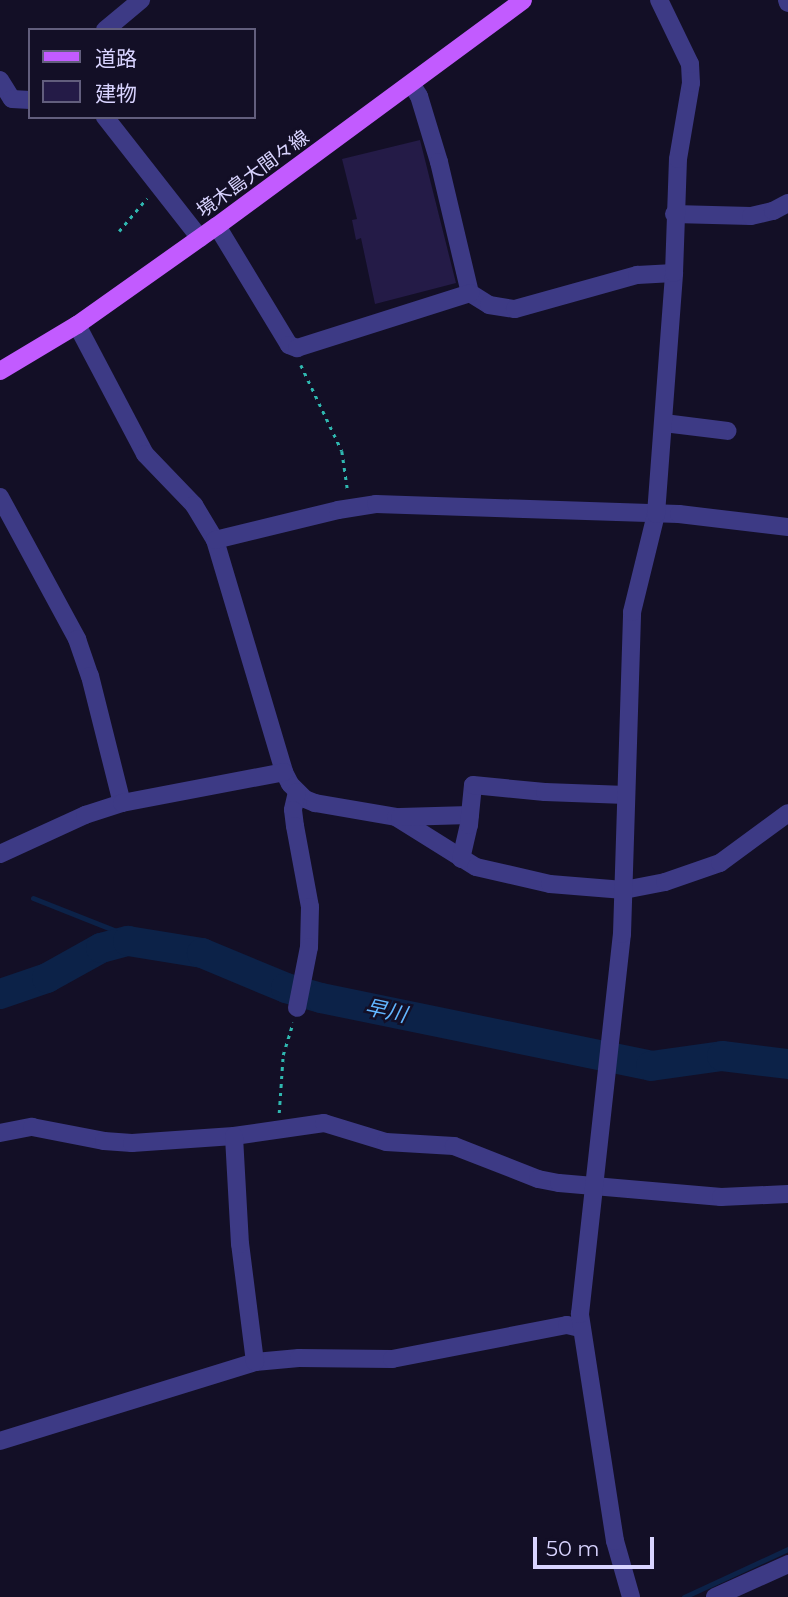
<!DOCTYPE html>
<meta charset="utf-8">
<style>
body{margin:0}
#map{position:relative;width:788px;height:1597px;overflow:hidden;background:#130f26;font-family:Montserrat,"Noto Sans JP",sans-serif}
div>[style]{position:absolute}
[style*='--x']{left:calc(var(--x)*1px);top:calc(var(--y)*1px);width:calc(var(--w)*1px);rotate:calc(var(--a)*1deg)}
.stream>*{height:5px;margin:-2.5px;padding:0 2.5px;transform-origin:2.5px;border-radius:2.5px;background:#0c2248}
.river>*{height:30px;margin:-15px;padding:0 15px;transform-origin:15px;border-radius:15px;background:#0c2248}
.building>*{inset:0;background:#241b47}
.path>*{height:2.5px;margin-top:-1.25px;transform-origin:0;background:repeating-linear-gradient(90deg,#2fb8b0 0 3.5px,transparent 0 8.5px)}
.minor>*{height:18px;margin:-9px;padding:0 9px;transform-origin:9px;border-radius:9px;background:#3d3a85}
.major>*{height:18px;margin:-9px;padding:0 9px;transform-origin:9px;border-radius:9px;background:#c25bff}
span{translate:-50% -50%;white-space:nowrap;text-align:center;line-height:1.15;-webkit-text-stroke:5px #130f26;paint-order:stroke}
.street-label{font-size:19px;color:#d9d4ff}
.water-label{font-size:21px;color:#62b6ff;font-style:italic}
.legend{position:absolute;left:28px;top:28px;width:228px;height:91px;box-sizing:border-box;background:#130f26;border:2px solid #625e7d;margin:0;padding:9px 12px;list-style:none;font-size:21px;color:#d9d4ff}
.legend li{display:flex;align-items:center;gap:14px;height:35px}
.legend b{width:35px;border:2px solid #625e7d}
.scale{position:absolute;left:533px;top:1537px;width:121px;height:32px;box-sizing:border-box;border:4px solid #d9d4ff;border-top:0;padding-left:9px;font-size:21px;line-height:24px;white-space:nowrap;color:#d9d4ff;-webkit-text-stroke:5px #130f26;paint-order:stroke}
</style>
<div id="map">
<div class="stream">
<div style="--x:33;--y:898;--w:92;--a:21.6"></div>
<div style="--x:119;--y:932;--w:13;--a:45"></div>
<div style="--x:684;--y:1597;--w:115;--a:-24.8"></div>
</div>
<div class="river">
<div style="--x:0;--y:994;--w:50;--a:-18.8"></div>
<div style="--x:47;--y:978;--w:62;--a:-29.1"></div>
<div style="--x:101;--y:948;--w:28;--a:-15"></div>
<div style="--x:128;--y:941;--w:75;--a:9.2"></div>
<div style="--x:202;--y:953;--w:91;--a:22.6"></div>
<div style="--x:286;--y:988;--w:36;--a:16"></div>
<div style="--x:321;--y:998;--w:337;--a:11.6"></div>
<div style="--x:651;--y:1066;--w:72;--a:-8"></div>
<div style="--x:722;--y:1056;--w:66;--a:6.9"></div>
</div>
<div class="building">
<div style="clip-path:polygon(420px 140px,456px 283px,375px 304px,361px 238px,356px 240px,352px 220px,357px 219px,342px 159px)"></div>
</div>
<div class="path">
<div style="--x:119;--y:231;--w:43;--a:-49.7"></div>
<div style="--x:301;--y:365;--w:95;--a:64.5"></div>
<div style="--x:342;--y:451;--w:41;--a:81.7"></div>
<div style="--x:279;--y:1113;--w:58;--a:-86.1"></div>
<div style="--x:283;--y:1055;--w:34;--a:-73"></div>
</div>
<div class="minor">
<div style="--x:787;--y:0;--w:3;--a:72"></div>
<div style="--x:105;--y:30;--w:47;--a:-39.8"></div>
<div style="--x:0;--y:80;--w:22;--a:58"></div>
<div style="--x:12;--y:99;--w:18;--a:3"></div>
<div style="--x:412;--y:85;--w:13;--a:58"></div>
<div style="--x:419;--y:96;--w:69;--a:73.1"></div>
<div style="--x:439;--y:162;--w:135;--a:76.7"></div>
<div style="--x:470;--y:293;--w:22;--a:32"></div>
<div style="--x:489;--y:305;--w:26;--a:9"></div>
<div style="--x:515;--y:309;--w:127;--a:-15.6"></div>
<div style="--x:637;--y:275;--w:37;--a:-3"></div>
<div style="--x:105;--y:117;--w:154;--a:51.9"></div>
<div style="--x:674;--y:214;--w:77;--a:1.5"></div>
<div style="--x:751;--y:216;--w:23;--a:-13"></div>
<div style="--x:773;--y:211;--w:17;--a:-28"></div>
<div style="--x:217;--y:226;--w:139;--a:58.8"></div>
<div style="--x:289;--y:345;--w:9;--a:21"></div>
<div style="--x:297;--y:348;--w:182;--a:-17.6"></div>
<div style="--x:77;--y:325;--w:146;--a:62.2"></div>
<div style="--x:145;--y:454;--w:71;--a:46.1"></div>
<div style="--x:194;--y:505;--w:41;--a:59"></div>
<div style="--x:215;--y:540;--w:242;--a:73.4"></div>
<div style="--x:284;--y:772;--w:13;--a:63"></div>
<div style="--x:290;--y:784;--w:21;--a:45"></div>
<div style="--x:305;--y:799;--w:11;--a:22"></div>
<div style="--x:315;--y:803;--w:82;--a:9.8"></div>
<div style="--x:396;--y:817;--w:94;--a:32"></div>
<div style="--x:476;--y:867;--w:76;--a:12.9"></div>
<div style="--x:550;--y:884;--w:74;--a:4.6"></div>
<div style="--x:624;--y:890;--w:42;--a:-11"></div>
<div style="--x:665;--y:882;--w:58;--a:-19.1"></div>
<div style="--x:720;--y:863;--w:84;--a:-36.3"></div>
<div style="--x:664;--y:423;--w:64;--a:7.1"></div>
<div style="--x:0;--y:497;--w:162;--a:61.5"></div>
<div style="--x:77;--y:639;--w:39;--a:71"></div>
<div style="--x:90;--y:676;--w:131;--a:75.9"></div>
<div style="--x:215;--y:540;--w:127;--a:-13.7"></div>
<div style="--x:338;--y:510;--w:38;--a:-9"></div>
<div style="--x:376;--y:504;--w:303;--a:1.9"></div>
<div style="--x:679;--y:514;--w:110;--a:6.8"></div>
<div style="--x:297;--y:792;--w:18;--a:103"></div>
<div style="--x:293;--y:810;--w:16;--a:83"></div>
<div style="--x:295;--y:826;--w:82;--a:79.5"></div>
<div style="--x:310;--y:907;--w:40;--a:91.4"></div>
<div style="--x:309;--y:947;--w:62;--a:101.1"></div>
<div style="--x:400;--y:817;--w:70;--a:-1.6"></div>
<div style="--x:0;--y:854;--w:94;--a:-24.6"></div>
<div style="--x:85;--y:815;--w:39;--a:-18"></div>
<div style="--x:122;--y:803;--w:165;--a:-10.8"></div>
<div style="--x:461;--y:859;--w:35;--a:-77"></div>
<div style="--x:469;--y:825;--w:40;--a:-84.3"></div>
<div style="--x:473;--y:785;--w:72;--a:5.6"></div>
<div style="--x:545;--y:792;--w:81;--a:2.1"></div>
<div style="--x:0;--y:1133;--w:33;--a:-11"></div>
<div style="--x:32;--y:1127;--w:73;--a:11"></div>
<div style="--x:104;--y:1141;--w:28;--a:4"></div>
<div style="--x:132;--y:1143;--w:102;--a:-3.9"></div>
<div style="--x:234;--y:1136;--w:91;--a:-8.2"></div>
<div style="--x:324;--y:1123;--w:65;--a:17"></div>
<div style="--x:386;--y:1142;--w:68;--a:3.4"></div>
<div style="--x:454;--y:1146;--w:90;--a:21.4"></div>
<div style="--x:538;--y:1179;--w:21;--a:11"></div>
<div style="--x:559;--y:1183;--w:163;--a:4.9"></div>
<div style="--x:721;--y:1197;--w:67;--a:-2.6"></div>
<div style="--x:255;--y:1362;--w:44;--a:-5.2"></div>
<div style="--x:299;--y:1358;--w:93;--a:0.6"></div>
<div style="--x:392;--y:1359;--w:178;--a:-11"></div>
<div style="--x:567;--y:1325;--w:13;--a:13"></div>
<div style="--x:0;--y:1441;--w:267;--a:-17.2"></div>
<div style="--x:255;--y:1362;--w:119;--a:-97.2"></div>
<div style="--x:240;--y:1244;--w:108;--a:-93.2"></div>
<div style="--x:631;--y:1597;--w:58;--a:-105.9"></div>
<div style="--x:615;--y:1541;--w:230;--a:-98.8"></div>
<div style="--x:580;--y:1314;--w:382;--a:-83.7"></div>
<div style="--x:622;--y:934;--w:322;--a:-88.2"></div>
<div style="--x:632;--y:612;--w:101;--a:-76.2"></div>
<div style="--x:656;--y:514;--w:242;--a:-85.7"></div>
<div style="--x:674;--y:273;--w:114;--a:-88"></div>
<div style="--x:678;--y:159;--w:77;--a:-80.3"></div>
<div style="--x:691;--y:83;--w:19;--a:-93"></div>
<div style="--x:690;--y:64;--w:71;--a:-115.8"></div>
<div style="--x:715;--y:1597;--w:80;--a:-24.3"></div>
</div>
<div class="major">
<div style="--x:0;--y:371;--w:90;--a:-30.9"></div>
<div style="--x:77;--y:325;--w:171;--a:-35.3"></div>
<div style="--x:217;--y:226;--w:380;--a:-36.4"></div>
</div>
<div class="street-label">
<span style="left:253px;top:174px;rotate:-36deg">境木島大間々線</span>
</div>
<div class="water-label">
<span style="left:386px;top:1011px;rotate:12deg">早川</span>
</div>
<ul class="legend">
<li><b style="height:9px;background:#c25bff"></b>道路</li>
<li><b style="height:19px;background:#241b47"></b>建物</li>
</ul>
<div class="scale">50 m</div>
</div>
